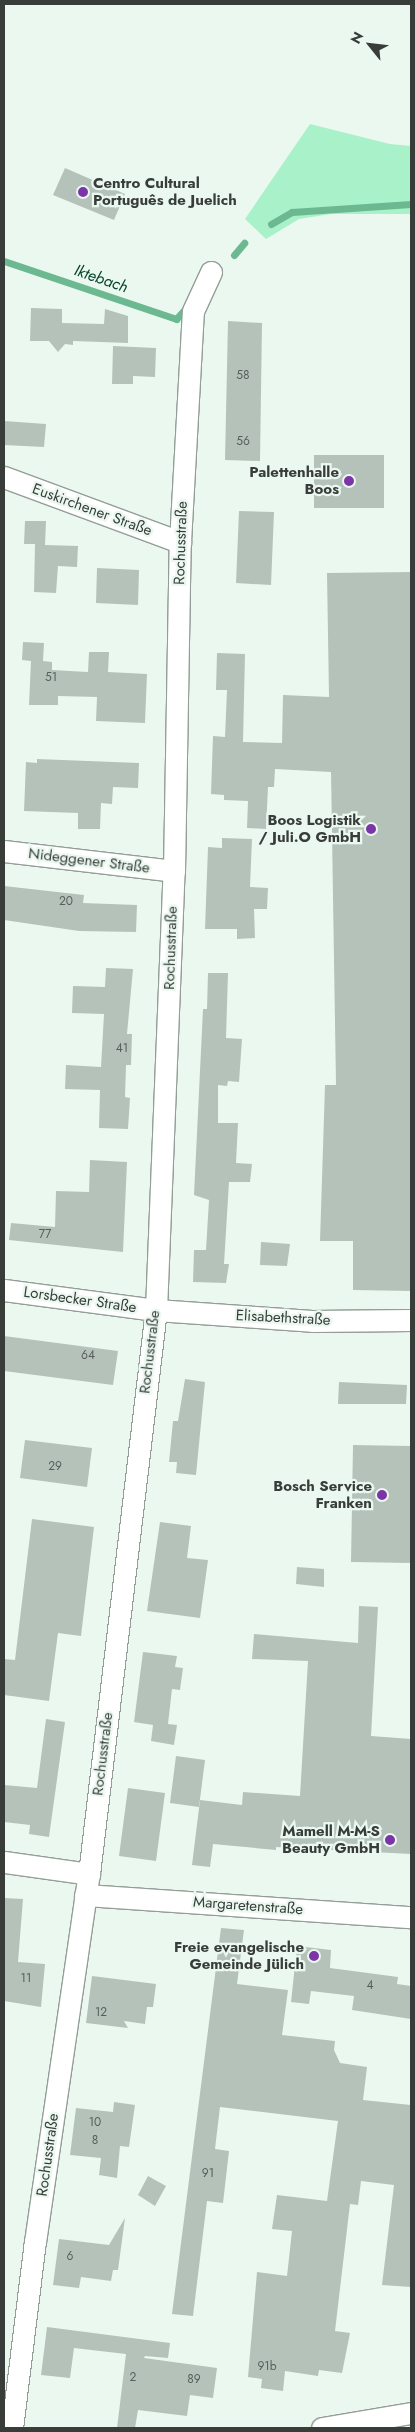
<!DOCTYPE html>
<meta charset="utf-8">
<style>
body{margin:0}
#map{position:relative;width:415px;height:2432px;overflow:hidden;background:#ebf8f0;font-family:Jost,sans-serif}
div>[style]{position:absolute}
[style*='--x']{left:calc(var(--x)*1px);top:calc(var(--y)*1px);width:calc(var(--w)*1px);rotate:calc(var(--a)*1deg)}
.green>*{inset:0;background:#a8f1c9}
.stream>*{height:7px;margin:-3.5px;padding:0 3.5px;transform-origin:3.5px;border-radius:3.5px;background:#6cb890}
.building>*{inset:0;background:#b5c2ba}
.roads{filter:drop-shadow(1px 0 #939e97) drop-shadow(-1px 0 #939e97) drop-shadow(0 1px #939e97) drop-shadow(0 -1px #939e97)}
.minor>*{height:21px;margin:-10.5px;padding:0 10.5px;transform-origin:10.5px;border-radius:10.5px;background:#fff}
.dots>*{width:14px;height:14px;translate:-50% -50%;box-sizing:border-box;border:2px solid #ebf8f0;border-radius:50%}
span{translate:-50% -50%;white-space:nowrap;text-align:center;line-height:1.15;-webkit-text-stroke:4.5px #ebf8f0;paint-order:stroke}
.number-label{font-size:12px;color:#575e5a}
.number-label span{-webkit-text-stroke-width:0}
.poi-label{font-size:15px;color:#383d3a;font-weight:700}
.left{translate:0 -50%;text-align:left}
.right{translate:-100% -50%;text-align:right}
.street-label{font-size:15px;color:#383d3a}
.water-label{font-size:16px;color:#07462c;font-style:italic}
.frame{position:absolute;inset:0;border:5px solid #383d3a;pointer-events:none}
.north{position:absolute;left:345px;top:20px;width:50px;height:50px;-webkit-text-stroke:4px #ebf8f0;paint-order:stroke;rotate:299deg;font-size:14px;font-weight:700;line-height:20px;text-align:center;color:#383d3a}
.north::after{content:'';display:block;margin:auto;width:18px;height:22px;background:#383d3a;clip-path:polygon(50% 0,100% 100%,50% 72%,0 100%)}
</style>
<div id="map">
<div class="green">
<div style="clip-path:polygon(310px 124px,390px 144px,411px 146px,411px 214px,331px 214px,299px 219px,266px 239px,245px 219px)"></div>
</div>
<div class="stream">
<div style="--x:271;--y:224;--w:24;--a:-30"></div>
<div style="--x:292;--y:212;--w:119;--a:-3.8"></div>
<div style="--x:234;--y:255;--w:16;--a:-50"></div>
<div style="--x:4;--y:261;--w:182;--a:18.6"></div>
<div style="--x:176;--y:319;--w:13;--a:-48"></div>
</div>
<div class="building">
<div style="clip-path:polygon(65px 168px,125px 194px,114px 220px,53px 195px)"></div>
<div style="clip-path:polygon(31px 308px,62px 309px,62px 323px,104px 324px,105px 309px,128px 316px,128px 343px,73px 341px,73px 345px,65px 344px,58px 352px,49px 341px,30px 341px)"></div>
<div style="clip-path:polygon(228px 321px,262px 323px,260px 461px,225px 460px)"></div>
<div style="clip-path:polygon(113px 346px,156px 348px,155px 377px,133px 376px,133px 384px,112px 384px)"></div>
<div style="clip-path:polygon(4px 421px,46px 424px,44px 447px,4px 445px)"></div>
<div style="clip-path:polygon(314px 455px,384px 455px,384px 508px,314px 508px)"></div>
<div style="clip-path:polygon(239px 511px,274px 512px,271px 585px,236px 583px)"></div>
<div style="clip-path:polygon(25px 521px,46px 521px,45px 545px,78px 546px,77px 567px,58px 566px,56px 593px,34px 592px,35px 544px,24px 544px)"></div>
<div style="clip-path:polygon(97px 568px,139px 570px,138px 605px,96px 603px)"></div>
<div style="clip-path:polygon(411px 572px,411px 1291px,353px 1290px,353px 1241px,320px 1241px,325px 1085px,336px 1085px,331px 772px,275px 769px,274px 787px,268px 787px,266px 829px,247px 828px,248px 801px,224px 800px,224px 795px,211px 794px,213px 736px,225px 737px,227px 690px,216px 690px,217px 653px,245px 654px,243px 742px,282px 743px,283px 695px,329px 697px,327px 573px)"></div>
<div style="clip-path:polygon(23px 642px,44px 643px,43px 661px,52px 662px,52px 670px,88px 672px,89px 652px,109px 652px,108px 672px,147px 674px,145px 723px,96px 721px,97px 697px,58px 696px,58px 705px,29px 705px,31px 661px,22px 660px)"></div>
<div style="clip-path:polygon(37px 759px,139px 763px,138px 788px,113px 787px,112px 804px,101px 803px,100px 829px,78px 829px,78px 813px,24px 811px,26px 762px,37px 763px)"></div>
<div style="clip-path:polygon(222px 838px,252px 839px,250px 887px,268px 888px,267px 909px,254px 909px,255px 938px,237px 939px,237px 929px,205px 929px,208px 847px,222px 848px)"></div>
<div style="clip-path:polygon(4px 886px,84px 895px,83px 903px,137px 905px,136px 932px,79px 931px,4px 920px)"></div>
<div style="clip-path:polygon(106px 968px,133px 969px,127px 1034px,132px 1034px,131px 1065px,126px 1065px,125px 1097px,130px 1098px,128px 1129px,99px 1128px,100px 1090px,65px 1089px,66px 1065px,101px 1067px,104px 1014px,72px 1013px,73px 986px,105px 987px)"></div>
<div style="clip-path:polygon(208px 973px,228px 973px,226px 1038px,242px 1039px,239px 1082px,228px 1081px,227px 1086px,218px 1085px,218px 1123px,238px 1123px,236px 1163px,252px 1164px,250px 1182px,229px 1182px,224px 1264px,229px 1264px,226px 1283px,193px 1282px,194px 1250px,206px 1250px,209px 1200px,194px 1195px,203px 1009px,207px 1009px)"></div>
<div style="clip-path:polygon(90px 1160px,127px 1162px,123px 1252px,9px 1240px,11px 1223px,55px 1227px,56px 1191px,89px 1192px)"></div>
<div style="clip-path:polygon(261px 1242px,290px 1244px,287px 1266px,260px 1265px)"></div>
<div style="clip-path:polygon(4px 1336px,118px 1351px,113px 1385px,4px 1371px)"></div>
<div style="clip-path:polygon(185px 1379px,205px 1382px,196px 1475px,176px 1473px,177px 1462px,169px 1462px,173px 1421px,178px 1421px)"></div>
<div style="clip-path:polygon(339px 1382px,407px 1385px,406px 1404px,338px 1404px)"></div>
<div style="clip-path:polygon(25px 1440px,92px 1448px,87px 1487px,20px 1478px)"></div>
<div style="clip-path:polygon(353px 1445px,411px 1446px,411px 1563px,351px 1562px)"></div>
<div style="clip-path:polygon(32px 1519px,94px 1527px,81px 1636px,58px 1633px,49px 1701px,4px 1695px,4px 1659px,15px 1660px)"></div>
<div style="clip-path:polygon(160px 1522px,191px 1526px,187px 1558px,208px 1560px,200px 1618px,147px 1611px)"></div>
<div style="clip-path:polygon(297px 1567px,324px 1569px,324px 1587px,296px 1584px)"></div>
<div style="clip-path:polygon(359px 1606px,378px 1607px,371px 1736px,411px 1739px,411px 1854px,276px 1847px,276px 1850px,213px 1844px,210px 1867px,192px 1865px,200px 1800px,242px 1805px,243px 1792px,300px 1796px,308px 1661px,252px 1659px,254px 1634px,358px 1643px)"></div>
<div style="clip-path:polygon(143px 1652px,177px 1656px,175px 1667px,183px 1668px,180px 1690px,172px 1689px,168px 1724px,177px 1725px,174px 1745px,151px 1741px,153px 1725px,134px 1722px)"></div>
<div style="clip-path:polygon(46px 1719px,65px 1722px,49px 1837px,29px 1834px,30px 1825px,4px 1822px,4px 1785px,37px 1788px)"></div>
<div style="clip-path:polygon(176px 1756px,205px 1760px,199px 1807px,170px 1803px)"></div>
<div style="clip-path:polygon(128px 1788px,165px 1793px,156px 1861px,119px 1856px)"></div>
<div style="clip-path:polygon(4px 1898px,23px 1899px,18px 1962px,45px 1964px,41px 2007px,4px 2001px)"></div>
<div style="clip-path:polygon(221px 1928px,244px 1930px,237px 1984px,288px 1990px,282px 2035px,335px 2041px,334px 2050px,340px 2063px,367px 2067px,363px 2100px,411px 2105px,411px 2287px,382px 2285px,394px 2185px,361px 2181px,358px 2205px,350px 2204px,335px 2331px,350px 2333px,342px 2373px,319px 2370px,318px 2376px,285px 2371px,283px 2391px,261px 2388px,262px 2379px,248px 2377px,257px 2272px,287px 2276px,292px 2231px,272px 2229px,277px 2195px,327px 2201px,338px 2121px,220px 2107px,215px 2149px,229px 2151px,223px 2203px,207px 2201px,193px 2316px,172px 2314px)"></div>
<div style="clip-path:polygon(297px 1946px,331px 1950px,330px 1968px,398px 1977px,397px 1984px,411px 1986px,411px 2019px,352px 2010px,354px 1996px,311px 1991px,309px 2004px,291px 2002px)"></div>
<div style="clip-path:polygon(92px 1976px,156px 1984px,153px 2007px,147px 2007px,145px 2024px,124px 2021px,128px 2028px,86px 2023px)"></div>
<div style="clip-path:polygon(114px 2102px,135px 2105px,129px 2147px,120px 2146px,117px 2178px,99px 2175px,101px 2158px,70px 2155px,76px 2108px,113px 2112px)"></div>
<div style="clip-path:polygon(148px 2176px,166px 2186px,155px 2206px,138px 2195px)"></div>
<div style="clip-path:polygon(125px 2218px,118px 2270px,113px 2270px,111px 2281px,81px 2277px,79px 2288px,53px 2285px,59px 2239px,109px 2245px)"></div>
<div style="clip-path:polygon(47px 2327px,170px 2343px,168px 2358px,145px 2356px,144px 2358px,217px 2368px,213px 2398px,190px 2395px,187px 2416px,138px 2410px,135px 2428px,117px 2428px,126px 2354px,74px 2348px,70px 2378px,41px 2375px)"></div>
</div>
<div class="roads">
<div class="minor">
<div style="--x:4;--y:477;--w:188;--a:20.3"></div>
<div style="--x:4;--y:851;--w:171;--a:6.7"></div>
<div style="--x:4;--y:1290;--w:153;--a:7.5"></div>
<div style="--x:156;--y:1310;--w:156;--a:4"></div>
<div style="--x:312;--y:1321;--w:99;--a:-0.6"></div>
<div style="--x:4;--y:1862;--w:86;--a:8"></div>
<div style="--x:85;--y:1895;--w:327;--a:3.9"></div>
<div style="--x:12;--y:2428;--w:187;--a:-83"></div>
<div style="--x:35;--y:2242;--w:372;--a:-81.7"></div>
<div style="--x:89;--y:1874;--w:568;--a:-83.23"></div>
<div style="--x:156;--y:1310;--w:439;--a:-87.7"></div>
<div style="--x:174;--y:871;--w:329;--a:-89"></div>
<div style="--x:180;--y:542;--w:231;--a:-86.8"></div>
<div style="--x:193;--y:311;--w:43;--a:-65.2"></div>
<div style="--x:322;--y:2428;--w:90;--a:-9.6"></div>
</div>
</div>
<div class="dots">
<div style="left:83px;top:192px;background:#7c35a8"></div>
<div style="left:349px;top:481px;background:#7c35a8"></div>
<div style="left:371px;top:829px;background:#7c35a8"></div>
<div style="left:382px;top:1495px;background:#7c35a8"></div>
<div style="left:390px;top:1840px;background:#7c35a8"></div>
<div style="left:314px;top:1956px;background:#7c35a8"></div>
</div>
<div class="number-label">
<span style="left:243px;top:376px">58</span>
<span style="left:243px;top:442px">56</span>
<span style="left:51px;top:678px">51</span>
<span style="left:66px;top:902px">20</span>
<span style="left:122px;top:1049px">41</span>
<span style="left:45px;top:1235px">77</span>
<span style="left:88px;top:1356px">64</span>
<span style="left:55px;top:1467px">29</span>
<span style="left:26px;top:1979px">11</span>
<span style="left:370px;top:1986px">4</span>
<span style="left:101px;top:2013px">12</span>
<span style="left:95px;top:2123px">10</span>
<span style="left:95px;top:2141px">8</span>
<span style="left:208px;top:2174px">91</span>
<span style="left:70px;top:2257px">6</span>
<span style="left:267px;top:2367px">91b</span>
<span style="left:133px;top:2378px">2</span>
<span style="left:194px;top:2380px">89</span>
</div>
<div class="poi-label">
<span class="left" style="left:93px;top:192px">Centro Cultural<br>Português de Juelich</span>
<span class="right" style="left:339px;top:481px">Palettenhalle<br>Boos</span>
<span class="right" style="left:361px;top:829px">Boos Logistik<br>/ Juli.O GmbH</span>
<span class="right" style="left:372px;top:1495px">Bosch Service<br>Franken</span>
<span class="right" style="left:380px;top:1840px">Mamell M-M-S<br>Beauty GmbH</span>
<span class="right" style="left:304px;top:1956px">Freie evangelische<br>Gemeinde Jülich</span>
</div>
<div class="street-label">
<span style="left:92px;top:510px;rotate:20deg">Euskirchener Straße</span>
<span style="left:181px;top:543px;rotate:-88deg">Rochusstraße</span>
<span style="left:89px;top:861px;rotate:7deg">Nideggener Straße</span>
<span style="left:171px;top:948px;rotate:-88deg">Rochusstraße</span>
<span style="left:80px;top:1300px;rotate:8deg">Lorsbecker Straße</span>
<span style="left:283px;top:1318px;rotate:3deg">Elisabethstraße</span>
<span style="left:150px;top:1352px;rotate:-83deg">Rochusstraße</span>
<span style="left:103px;top:1754px;rotate:-83deg">Rochusstraße</span>
<span style="left:248px;top:1906px;rotate:4deg">Margaretenstraße</span>
<span style="left:48px;top:2155px;rotate:-82deg">Rochusstraße</span>
</div>
<div class="water-label">
<span style="left:101px;top:279px;rotate:19deg">Iktebach</span>
</div>
<div class="frame"></div>
<div class="north">N</div>
</div>
